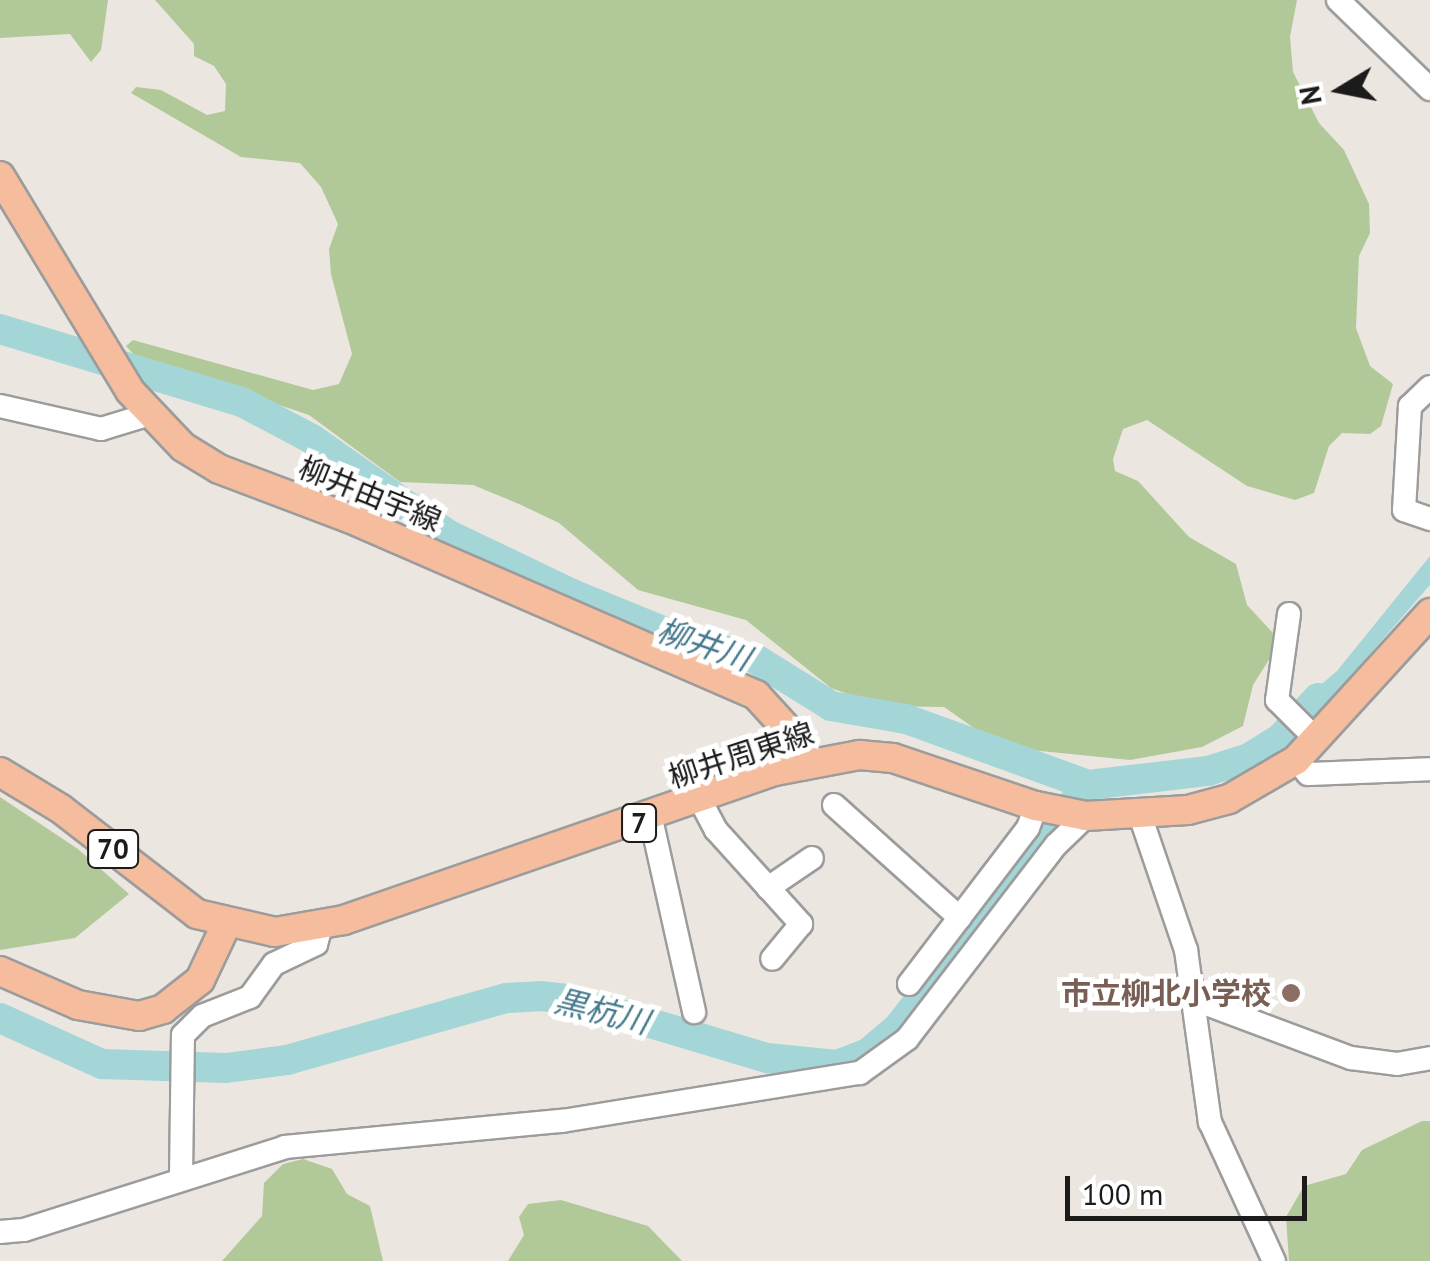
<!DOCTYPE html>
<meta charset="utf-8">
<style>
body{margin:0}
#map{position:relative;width:1430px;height:1261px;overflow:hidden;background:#ece6e1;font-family:"PT Sans","Noto Sans JP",sans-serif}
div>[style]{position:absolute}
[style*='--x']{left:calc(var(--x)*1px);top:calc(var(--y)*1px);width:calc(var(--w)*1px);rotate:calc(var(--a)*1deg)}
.forest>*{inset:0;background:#b1c998}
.water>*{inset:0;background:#a4d6d7}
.river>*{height:30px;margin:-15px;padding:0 15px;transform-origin:15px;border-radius:15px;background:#a4d6d7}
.roads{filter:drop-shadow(2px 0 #9c9c9c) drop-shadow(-2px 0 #9c9c9c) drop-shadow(0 2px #9c9c9c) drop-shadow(0 -2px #9c9c9c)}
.minor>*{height:22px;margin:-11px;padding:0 11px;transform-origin:11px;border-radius:11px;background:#fff}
.major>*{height:28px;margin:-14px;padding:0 14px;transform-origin:14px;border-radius:14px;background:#f5bd9d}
.dots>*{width:28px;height:28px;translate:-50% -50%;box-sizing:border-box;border:5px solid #fff;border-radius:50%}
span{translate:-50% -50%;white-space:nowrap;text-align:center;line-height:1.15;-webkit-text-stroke:10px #fff;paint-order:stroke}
.shield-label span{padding:2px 8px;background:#fff;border:2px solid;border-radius:8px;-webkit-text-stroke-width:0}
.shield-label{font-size:28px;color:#1b1b1b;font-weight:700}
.street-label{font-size:30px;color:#1b1b1b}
.education-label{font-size:30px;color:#785e54;font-weight:700}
.right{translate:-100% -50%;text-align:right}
.water-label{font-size:32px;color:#46798d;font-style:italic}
.north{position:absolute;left:1290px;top:40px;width:100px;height:100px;-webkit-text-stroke:8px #fff;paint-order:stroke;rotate:260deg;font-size:28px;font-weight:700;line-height:40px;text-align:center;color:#1b1b1b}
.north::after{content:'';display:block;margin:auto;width:35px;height:45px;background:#1b1b1b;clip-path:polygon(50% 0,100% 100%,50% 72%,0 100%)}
.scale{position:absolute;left:1065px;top:1176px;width:242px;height:45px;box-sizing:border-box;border:5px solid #1b1b1b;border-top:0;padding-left:12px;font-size:30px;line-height:35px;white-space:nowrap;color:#1b1b1b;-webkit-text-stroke:8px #fff;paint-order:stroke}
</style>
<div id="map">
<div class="forest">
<div style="clip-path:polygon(0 0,108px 0,101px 50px,91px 62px,70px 34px,0 38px)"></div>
<div style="clip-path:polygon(155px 0,1297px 0,1290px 37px,1293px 72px,1319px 123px,1344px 150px,1369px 204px,1370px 233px,1359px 256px,1356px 328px,1370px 366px,1393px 384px,1381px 426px,1370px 434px,1342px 433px,1329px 446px,1314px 493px,1295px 500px,1247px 486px,1147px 420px,1123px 429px,1113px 459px,1115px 471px,1138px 481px,1189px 537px,1236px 564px,1247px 605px,1273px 633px,1270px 658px,1253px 685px,1243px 726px,1202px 747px,1130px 760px,1001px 747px,944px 707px,881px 706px,831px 688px,746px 620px,638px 590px,559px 523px,519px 504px,473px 485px,400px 482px,309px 415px,136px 357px,126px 346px,133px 340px,313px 390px,339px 384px,352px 354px,331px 274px,329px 249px,338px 224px,321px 187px,300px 163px,241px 157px,131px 93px,136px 87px,161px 90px,207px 115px,225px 111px,226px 84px,214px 66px,194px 56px,194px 44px)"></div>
<div style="clip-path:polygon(0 797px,78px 849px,129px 894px,75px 938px,0 950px)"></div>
<div style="clip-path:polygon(1422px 1121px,1430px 1121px,1430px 1261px,1289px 1261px,1286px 1217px,1304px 1186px,1346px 1174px,1362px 1150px)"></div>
<div style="clip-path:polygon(303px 1159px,332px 1169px,347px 1194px,370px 1206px,383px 1261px,222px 1261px,262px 1216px,264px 1183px,283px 1164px)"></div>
<div style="clip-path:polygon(561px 1200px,648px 1226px,682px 1261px,508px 1261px,524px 1235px,519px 1217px,528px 1204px)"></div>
</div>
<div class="water">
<div style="clip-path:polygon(1430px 556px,1430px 585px,1310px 723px,1295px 707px,1337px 671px)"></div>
</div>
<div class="river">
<div style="--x:0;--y:329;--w:253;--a:16.8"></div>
<div style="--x:242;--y:402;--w:79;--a:27.9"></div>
<div style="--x:312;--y:439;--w:165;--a:35.1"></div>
<div style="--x:447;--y:534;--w:139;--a:25.6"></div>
<div style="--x:572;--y:594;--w:119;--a:22.2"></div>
<div style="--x:682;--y:639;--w:74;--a:14.8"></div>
<div style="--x:754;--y:658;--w:91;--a:31.9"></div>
<div style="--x:831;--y:706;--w:76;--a:9.8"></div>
<div style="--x:906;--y:719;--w:194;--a:19.9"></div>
<div style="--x:1088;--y:785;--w:121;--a:-6.7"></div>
<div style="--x:1208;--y:771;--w:43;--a:-17.6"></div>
<div style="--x:1249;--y:758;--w:36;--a:-32"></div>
<div style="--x:1280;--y:739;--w:56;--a:-47.2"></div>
<div style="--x:0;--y:1018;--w:112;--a:24.3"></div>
<div style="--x:102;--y:1064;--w:124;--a:1.8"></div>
<div style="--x:226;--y:1068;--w:62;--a:-7.5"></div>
<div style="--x:287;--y:1060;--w:228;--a:-15.8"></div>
<div style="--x:506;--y:998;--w:34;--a:-3"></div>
<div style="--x:540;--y:996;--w:30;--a:6"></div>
<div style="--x:570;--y:999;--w:206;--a:16.7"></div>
<div style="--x:767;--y:1058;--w:70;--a:5.7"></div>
<div style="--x:837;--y:1065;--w:33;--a:-21"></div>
<div style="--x:868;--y:1053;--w:38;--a:-40"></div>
<div style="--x:897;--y:1029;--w:297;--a:-52"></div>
</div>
<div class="roads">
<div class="minor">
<div style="--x:1338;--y:0;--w:128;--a:44.1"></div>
<div style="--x:1430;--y:387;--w:28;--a:136"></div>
<div style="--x:1410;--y:406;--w:104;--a:93.3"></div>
<div style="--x:1404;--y:510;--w:28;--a:19"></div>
<div style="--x:0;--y:406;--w:104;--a:12.8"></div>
<div style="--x:101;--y:429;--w:48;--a:-16.9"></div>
<div style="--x:1289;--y:614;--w:87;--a:97.9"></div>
<div style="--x:1277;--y:700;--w:57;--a:45"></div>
<div style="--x:1296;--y:760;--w:18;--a:49"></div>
<div style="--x:1308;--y:774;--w:122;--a:-2.3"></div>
<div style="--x:700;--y:800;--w:34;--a:62"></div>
<div style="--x:716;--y:830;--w:127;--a:47.9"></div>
<div style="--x:801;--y:924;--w:45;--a:129.6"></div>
<div style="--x:834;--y:805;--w:169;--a:41.9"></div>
<div style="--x:1140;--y:815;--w:143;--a:71.2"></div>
<div style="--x:1186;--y:950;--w:174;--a:82.1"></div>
<div style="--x:1210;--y:1122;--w:153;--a:65.3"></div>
<div style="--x:651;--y:819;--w:198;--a:77.4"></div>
<div style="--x:768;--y:888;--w:53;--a:-34.3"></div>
<div style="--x:909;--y:984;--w:196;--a:-52.7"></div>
<div style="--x:1028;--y:828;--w:23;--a:-70"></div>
<div style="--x:1193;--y:999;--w:169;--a:20.5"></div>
<div style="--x:1351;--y:1058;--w:46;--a:7.4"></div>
<div style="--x:1397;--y:1064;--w:34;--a:-10"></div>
<div style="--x:181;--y:1176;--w:141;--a:-89.2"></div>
<div style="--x:183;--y:1035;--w:27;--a:-45"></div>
<div style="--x:202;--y:1016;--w:52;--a:-21.6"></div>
<div style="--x:250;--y:997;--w:41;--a:-54"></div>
<div style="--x:274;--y:964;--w:47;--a:-25.5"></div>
<div style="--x:316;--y:944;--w:18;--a:-74"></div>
<div style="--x:0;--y:1232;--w:24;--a:-5"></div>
<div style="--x:24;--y:1230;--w:274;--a:-17.6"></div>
<div style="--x:285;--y:1147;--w:278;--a:-5.4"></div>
<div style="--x:562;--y:1121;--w:302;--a:-9.2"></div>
<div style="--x:860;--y:1073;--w:58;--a:-35.9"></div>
<div style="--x:907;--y:1039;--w:245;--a:-52.5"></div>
<div style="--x:1056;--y:845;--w:42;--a:-44"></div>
</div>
<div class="major">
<div style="--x:0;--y:176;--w:251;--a:58.8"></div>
<div style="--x:130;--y:391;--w:77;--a:46.6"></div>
<div style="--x:183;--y:447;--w:42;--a:31.4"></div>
<div style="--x:219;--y:469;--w:139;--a:20.7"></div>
<div style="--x:349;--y:518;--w:444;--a:23.5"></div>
<div style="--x:756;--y:695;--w:62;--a:47.6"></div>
<div style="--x:798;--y:741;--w:25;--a:78"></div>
<div style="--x:0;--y:772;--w:71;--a:31.2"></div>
<div style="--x:61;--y:809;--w:172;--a:37.7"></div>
<div style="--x:197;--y:914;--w:80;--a:13"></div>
<div style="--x:275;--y:932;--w:70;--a:-9.9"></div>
<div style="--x:344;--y:920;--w:456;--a:-19.1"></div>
<div style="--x:775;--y:771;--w:86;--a:-10.8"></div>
<div style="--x:859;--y:755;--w:34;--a:5"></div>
<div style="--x:893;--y:758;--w:151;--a:18.6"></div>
<div style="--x:1036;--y:806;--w:51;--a:11.3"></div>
<div style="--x:1086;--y:816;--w:102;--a:-3.4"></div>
<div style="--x:1188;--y:810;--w:42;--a:-15"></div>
<div style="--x:1229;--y:799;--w:78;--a:-30.2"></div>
<div style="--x:1296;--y:760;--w:199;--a:-47.6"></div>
<div style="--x:0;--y:971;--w:85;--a:23.6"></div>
<div style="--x:78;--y:1005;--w:62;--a:10.2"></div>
<div style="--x:139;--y:1016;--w:25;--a:-16"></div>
<div style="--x:163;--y:1009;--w:47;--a:-38.1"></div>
<div style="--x:200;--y:980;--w:61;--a:-64.7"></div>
</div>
</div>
<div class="dots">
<div style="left:1291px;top:993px;background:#8d6e63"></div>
</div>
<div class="shield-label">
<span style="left:639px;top:823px">7</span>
<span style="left:113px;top:849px">70</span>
</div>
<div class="street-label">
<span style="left:370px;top:494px;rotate:22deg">柳井由宇線</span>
<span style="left:741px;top:755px;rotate:-18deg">柳井周東線</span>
</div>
<div class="education-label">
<span class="right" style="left:1271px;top:993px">市立柳北小学校</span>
</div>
<div class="water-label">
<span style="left:704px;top:644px;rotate:19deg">柳井川</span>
<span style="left:602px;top:1011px;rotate:14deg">黒杭川</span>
</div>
<div class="north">N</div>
<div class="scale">100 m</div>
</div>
